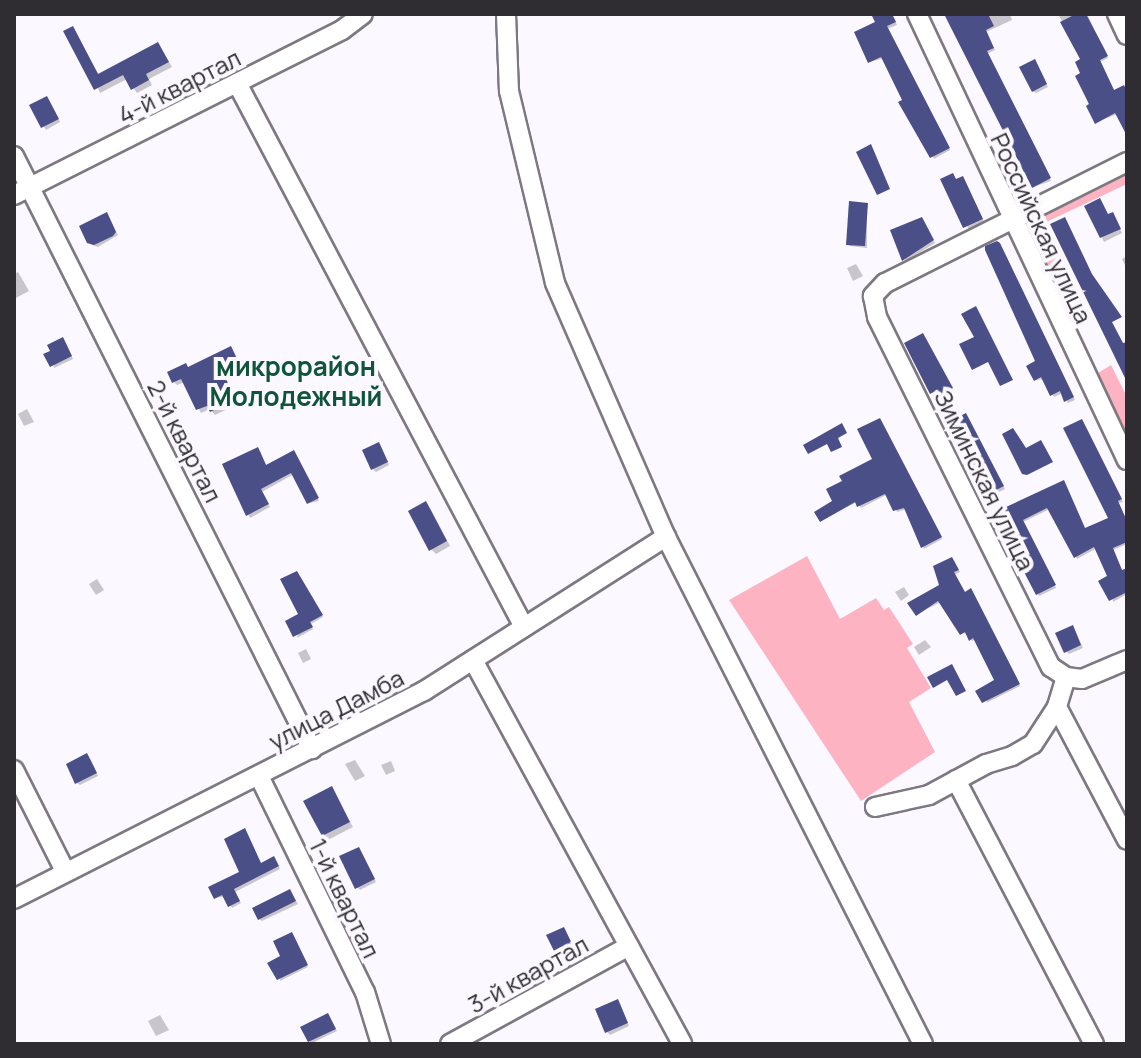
<!DOCTYPE html>
<meta charset="utf-8">
<style>
body{margin:0}
#map{position:relative;width:1141px;height:1058px;overflow:hidden;background:#fbf8ff;font-family:Manrope,sans-serif}
div>[style]{position:absolute}
[style*='--x']{left:calc(var(--x)*1px);top:calc(var(--y)*1px);width:calc(var(--w)*1px);rotate:calc(var(--a)*1deg)}
.green>*{inset:0;background:#fdb3c1}
.shadow>*{inset:0;background:#0003}
.building>*{inset:0;background:#4a4f88}
.roads{filter:drop-shadow(2px 0 #7d7882) drop-shadow(-2px 0 #7d7882) drop-shadow(0 2px #7d7882) drop-shadow(0 -2px #7d7882)}
.minor>*{height:18px;margin:-9px;padding:0 9px;transform-origin:9px;border-radius:9px;background:#fff}
span{translate:-50% -50%;white-space:nowrap;text-align:center;line-height:1.15;-webkit-text-stroke:8px #fbf8ff;paint-order:stroke}
.street-label{font-size:24px;color:#2f2d31}
.neighbourhood-label{font-size:26px;color:#10543a;font-weight:700}
.frame{position:absolute;inset:0;border:16px solid #2f2d31;pointer-events:none}
</style>
<div id="map">
<div class="green">
<div style="clip-path:polygon(1127px 172px,1127px 184px,1040px 225px,1058px 262px,1044px 270px,1026px 225px,1030px 220px)"></div>
<div style="clip-path:polygon(1111px 365px,1127px 397px,1127px 436px,1098px 373px)"></div>
<div style="clip-path:polygon(807px 556px,840px 619px,876px 598px,884px 610px,889px 607px,913px 644px,907px 648px,931px 688px,909px 702px,935px 752px,861px 801px,729px 600px)"></div>
</div>
<div class="shadow">
<div style="clip-path:polygon(883px 14px,892px 14px,897px 25px,887px 29px,950px 150px,934px 159px,884px 58px,870px 62px)"></div>
<div style="clip-path:polygon(949px 14px,1010px 14px,1012px 20px,986px 32px,995px 50px,987px 54px,1051px 181px,1033px 187px)"></div>
<div style="clip-path:polygon(1058px 14px,1087px 14px,1108px 58px,1100px 62px,1115px 92px,1127px 93px,1127px 132px,1118px 114px,1096px 122px,1078px 77px,1083px 74px,1083px 60px)"></div>
<div style="clip-path:polygon(73px 29px,99px 75px,158px 44px,172px 67px,149px 79px,152px 85px,137px 93px,127px 79px,100px 93px)"></div>
<div style="clip-path:polygon(1037px 64px,1048px 87px,1036px 93px,1033px 91px)"></div>
<div style="clip-path:polygon(49px 101px,60px 122px,46px 130px,32px 106px)"></div>
<div style="clip-path:polygon(956px 181px,965px 181px,984px 222px,968px 229px)"></div>
<div style="clip-path:polygon(867px 205px,867px 248px,850px 246px,848px 244px)"></div>
<div style="clip-path:polygon(1087px 207px,1108px 216px,1113px 215px,1122px 233px,1104px 242px)"></div>
<div style="clip-path:polygon(109px 218px,118px 235px,98px 247px,92px 245px,88px 242px)"></div>
<div style="clip-path:polygon(922px 219px,935px 243px,906px 261px,892px 231px)"></div>
<div style="clip-path:polygon(999px 245px,1075px 400px,1068px 403px,1063px 393px,1054px 397px,1044px 379px,1036px 380px,1037px 362px)"></div>
<div style="clip-path:polygon(1127px 256px,1127px 269px,1122px 259px)"></div>
<div style="clip-path:polygon(856px 264px,863px 276px,853px 281px,847px 268px)"></div>
<div style="clip-path:polygon(18px 272px,29px 291px,14px 299px,14px 274px)"></div>
<div style="clip-path:polygon(925px 338px,954px 391px,944px 396px,940px 391px,932px 393px)"></div>
<div style="clip-path:polygon(65px 342px,73px 359px,54px 368px,52px 352px)"></div>
<div style="clip-path:polygon(231px 349px,242px 369px,225px 377px,238px 404px,215px 415px,210px 409px,201px 413px,185px 382px,177px 385px,174px 382px)"></div>
<div style="clip-path:polygon(27px 409px,34px 422px,24px 426px,18px 414px)"></div>
<div style="clip-path:polygon(968px 418px,1005px 489px,988px 498px,985px 495px)"></div>
<div style="clip-path:polygon(881px 422px,942px 539px,924px 549px,907px 509px,897px 512px,888px 494px,861px 508px,857px 502px,821px 521px,875px 460px)"></div>
<div style="clip-path:polygon(1084px 424px,1123px 502px,1119px 503px,1127px 522px,1127px 544px,1113px 550px,1123px 572px,1127px 570px,1127px 594px,1113px 602px,1110px 577px,1097px 548px,1077px 559px,1050px 509px,1023px 522px,1056px 588px,1039px 596px,996px 514px,1064px 483px,1086px 530px,1111px 519px)"></div>
<div style="clip-path:polygon(381px 447px,389px 465px,376px 472px,373px 469px)"></div>
<div style="clip-path:polygon(260px 451px,267px 467px,296px 455px,319px 501px,309px 503px,294px 474px,262px 492px,270px 507px,250px 518px,225px 465px)"></div>
<div style="clip-path:polygon(430px 508px,450px 546px,436px 554px,431px 549px)"></div>
<div style="clip-path:polygon(954px 561px,960px 572px,954px 575px,965px 594px,972px 593px,1020px 686px,986px 703px,997px 681px,976px 639px,972px 641px,967px 634px,962px 633px,941px 602px,917px 614px,941px 586px)"></div>
<div style="clip-path:polygon(298px 575px,323px 617px,311px 624px,313px 629px,297px 638px,301px 615px)"></div>
<div style="clip-path:polygon(97px 579px,104px 590px,96px 595px,89px 584px)"></div>
<div style="clip-path:polygon(904px 587px,909px 595px,901px 601px,895px 592px)"></div>
<div style="clip-path:polygon(1075px 630px,1083px 648px,1069px 654px,1066px 651px)"></div>
<div style="clip-path:polygon(925px 640px,931px 647px,919px 655px,914px 647px)"></div>
<div style="clip-path:polygon(306px 649px,311px 659px,303px 663px,298px 653px)"></div>
<div style="clip-path:polygon(90px 758px,98px 776px,80px 785px,77px 783px)"></div>
<div style="clip-path:polygon(355px 760px,365px 776px,355px 781px,345px 764px)"></div>
<div style="clip-path:polygon(391px 761px,395px 771px,386px 775px,381px 765px)"></div>
<div style="clip-path:polygon(331px 789px,353px 827px,328px 840px,323px 835px)"></div>
<div style="clip-path:polygon(361px 852px,376px 882px,360px 890px,357px 887px)"></div>
<div style="clip-path:polygon(276px 861px,280px 869px,235px 892px,241px 903px,232px 908px,225px 896px,216px 898px,242px 872px)"></div>
<div style="clip-path:polygon(290px 891px,298px 904px,262px 921px,259px 919px)"></div>
<div style="clip-path:polygon(566px 932px,575px 949px,560px 956px,557px 954px)"></div>
<div style="clip-path:polygon(294px 936px,308px 967px,280px 981px,283px 957px)"></div>
<div style="clip-path:polygon(620px 1004px,629px 1026px,610px 1035px,607px 1032px)"></div>
<div style="clip-path:polygon(160px 1015px,169px 1030px,156px 1036px,148px 1021px)"></div>
<div style="clip-path:polygon(330px 1018px,337px 1031px,312px 1043px,309px 1041px)"></div>
</div>
<div class="building">
<div style="clip-path:polygon(871px 14px,892px 14px,896px 22px,887px 26px,950px 148px,930px 158px,898px 102px,902px 100px,881px 57px,868px 63px,854px 32px,875px 22px)"></div>
<div style="clip-path:polygon(944px 14px,988px 14px,994px 26px,986px 30px,994px 48px,987px 51px,1051px 178px,1032px 188px)"></div>
<div style="clip-path:polygon(1076px 14px,1086px 14px,1105px 50px,1108px 56px,1100px 60px,1114px 90px,1124px 85px,1127px 92px,1127px 136px,1115px 113px,1095px 124px,1086px 106px,1089px 104px,1075px 76px,1080px 73px,1075px 62px,1080px 59px,1060px 22px)"></div>
<div style="clip-path:polygon(73px 26px,98px 74px,158px 42px,169px 62px,146px 74px,149px 80px,131px 90px,123px 75px,94px 90px,63px 31px)"></div>
<div style="clip-path:polygon(1035px 59px,1047px 84px,1032px 92px,1019px 67px)"></div>
<div style="clip-path:polygon(47px 96px,59px 119px,41px 128px,29px 105px)"></div>
<div style="clip-path:polygon(871px 144px,890px 189px,877px 195px,856px 152px)"></div>
<div style="clip-path:polygon(953px 173px,956px 179px,963px 176px,983px 219px,963px 228px,940px 179px)"></div>
<div style="clip-path:polygon(1100px 198px,1108px 214px,1113px 212px,1121px 229px,1100px 238px,1084px 206px)"></div>
<div style="clip-path:polygon(849px 201px,868px 203px,865px 246px,846px 245px)"></div>
<div style="clip-path:polygon(107px 212px,116px 232px,113px 236px,94px 245px,87px 243px,79px 226px)"></div>
<div style="clip-path:polygon(922px 217px,934px 240px,902px 261px,890px 230px)"></div>
<div style="clip-path:polygon(1065px 217px,1092px 274px,1122px 317px,1112px 322px,1123px 343px,1127px 342px,1127px 382px,1050px 224px)"></div>
<div style="clip-path:polygon(997px 241px,1000px 243px,1074px 397px,1064px 402px,1060px 391px,1050px 396px,1041px 377px,1034px 381px,1026px 366px,1035px 361px,985px 250px,985px 246px)"></div>
<div style="clip-path:polygon(976px 306px,1013px 380px,1000px 386px,988px 362px,972px 370px,959px 344px,974px 337px,961px 314px)"></div>
<div style="clip-path:polygon(923px 333px,953px 388px,940px 395px,937px 390px,930px 394px,904px 343px)"></div>
<div style="clip-path:polygon(63px 337px,72px 356px,50px 367px,43px 354px,50px 351px,47px 345px)"></div>
<div style="clip-path:polygon(231px 346px,240px 365px,223px 373px,236px 400px,210px 412px,207px 406px,196px 410px,181px 379px,172px 383px,167px 372px,186px 363px,188px 367px)"></div>
<div style="clip-path:polygon(966px 413px,1004px 486px,984px 496px,944px 424px)"></div>
<div style="clip-path:polygon(880px 418px,942px 537px,921px 548px,904px 508px,893px 511px,885px 494px,857px 507px,855px 502px,820px 522px,814px 512px,832px 501px,826px 489px,842px 481px,839px 476px,872px 459px,857px 429px)"></div>
<div style="clip-path:polygon(1082px 419px,1122px 499px,1118px 501px,1127px 521px,1127px 542px,1113px 548px,1122px 570px,1127px 568px,1127px 592px,1109px 601px,1098px 581px,1107px 576px,1094px 547px,1074px 558px,1047px 508px,1023px 520px,1056px 585px,1036px 595px,993px 513px,1064px 480px,1085px 528px,1108px 518px,1063px 428px)"></div>
<div style="clip-path:polygon(842px 423px,847px 433px,838px 438px,842px 447px,831px 452px,827px 444px,808px 454px,803px 445px)"></div>
<div style="clip-path:polygon(1013px 428px,1026px 448px,1041px 440px,1053px 462px,1027px 475px,1022px 474px,1002px 434px)"></div>
<div style="clip-path:polygon(379px 442px,388px 462px,371px 470px,362px 450px)"></div>
<div style="clip-path:polygon(258px 447px,266px 465px,294px 450px,319px 498px,307px 504px,291px 473px,261px 489px,269px 504px,246px 516px,222px 464px)"></div>
<div style="clip-path:polygon(426px 501px,447px 541px,429px 551px,408px 511px)"></div>
<div style="clip-path:polygon(952px 557px,959px 570px,954px 572px,965px 592px,971px 588px,1020px 684px,982px 703px,975px 691px,994px 680px,973px 638px,969px 641px,965px 632px,960px 635px,938px 601px,916px 616px,907px 603px,939px 585px,933px 566px)"></div>
<div style="clip-path:polygon(297px 571px,323px 615px,310px 622px,313px 627px,293px 637px,285px 621px,298px 614px,280px 579px)"></div>
<div style="clip-path:polygon(1073px 625px,1081px 645px,1064px 653px,1055px 633px)"></div>
<div style="clip-path:polygon(952px 664px,966px 691px,956px 696px,947px 680px,933px 688px,927px 677px)"></div>
<div style="clip-path:polygon(87px 753px,97px 773px,75px 784px,66px 764px)"></div>
<div style="clip-path:polygon(332px 786px,350px 822px,322px 836px,303px 801px)"></div>
<div style="clip-path:polygon(245px 828px,261px 863px,274px 856px,279px 866px,234px 889px,240px 901px,228px 907px,222px 895px,214px 899px,208px 887px,239px 872px,224px 839px)"></div>
<div style="clip-path:polygon(359px 847px,375px 879px,355px 889px,339px 856px)"></div>
<div style="clip-path:polygon(290px 889px,296px 901px,258px 920px,252px 908px)"></div>
<div style="clip-path:polygon(564px 927px,573px 946px,556px 955px,546px 935px)"></div>
<div style="clip-path:polygon(292px 932px,308px 965px,277px 980px,267px 963px,280px 956px,273px 941px)"></div>
<div style="clip-path:polygon(618px 999px,628px 1023px,605px 1033px,595px 1009px)"></div>
<div style="clip-path:polygon(328px 1013px,336px 1029px,308px 1042px,300px 1027px)"></div>
</div>
<div class="roads">
<div class="minor">
<div style="--x:506;--y:14;--w:77;--a:87.8"></div>
<div style="--x:509;--y:91;--w:197;--a:76.5"></div>
<div style="--x:555;--y:283;--w:277;--a:66.4"></div>
<div style="--x:666;--y:537;--w:568;--a:63.12"></div>
<div style="--x:917;--y:14;--w:493;--a:64.8"></div>
<div style="--x:1117;--y:14;--w:23;--a:65"></div>
<div style="--x:237;--y:83;--w:615;--a:62.19"></div>
<div style="--x:14;--y:156;--w:664;--a:63.32"></div>
<div style="--x:1127;--y:162;--w:271;--a:153.4"></div>
<div style="--x:885;--y:283;--w:18;--a:133"></div>
<div style="--x:873;--y:296;--w:21;--a:79"></div>
<div style="--x:877;--y:317;--w:391;--a:63.6"></div>
<div style="--x:1051;--y:667;--w:18;--a:34"></div>
<div style="--x:1066;--y:677;--w:16;--a:7"></div>
<div style="--x:1082;--y:679;--w:49;--a:-22.9"></div>
<div style="--x:14;--y:195;--w:367;--a:-26.7"></div>
<div style="--x:342;--y:30;--w:26;--a:-37"></div>
<div style="--x:473;--y:660;--w:437;--a:61.4"></div>
<div style="--x:1066;--y:677;--w:31;--a:107"></div>
<div style="--x:1057;--y:707;--w:150;--a:62.2"></div>
<div style="--x:14;--y:770;--w:113;--a:63.2"></div>
<div style="--x:259;--y:776;--w:241;--a:63.9"></div>
<div style="--x:365;--y:992;--w:54;--a:72.9"></div>
<div style="--x:956;--y:780;--w:298;--a:62.4"></div>
<div style="--x:875;--y:807;--w:55;--a:-12.5"></div>
<div style="--x:929;--y:795;--w:65;--a:-28.5"></div>
<div style="--x:986;--y:764;--w:27;--a:-17"></div>
<div style="--x:1012;--y:756;--w:24;--a:-30"></div>
<div style="--x:1033;--y:744;--w:44;--a:-57"></div>
<div style="--x:14;--y:899;--w:460;--a:-26.9"></div>
<div style="--x:424;--y:691;--w:287;--a:-32.5"></div>
<div style="--x:450;--y:1044;--w:204;--a:-28.7"></div>
</div>
</div>
<div class="street-label">
<span style="left:179px;top:86px;rotate:-27deg">4-й квартал</span>
<span style="left:1042px;top:228px;rotate:65deg">Российская улица</span>
<span style="left:185px;top:441px;rotate:63deg">2-й квартал</span>
<span style="left:985px;top:480px;rotate:64deg">Зиминская улица</span>
<span style="left:336px;top:709px;rotate:-27deg">улица Дамба</span>
<span style="left:345px;top:898px;rotate:64deg">1-й квартал</span>
<span style="left:528px;top:974px;rotate:-29deg">3-й квартал</span>
</div>
<div class="neighbourhood-label">
<span style="left:296px;top:382px">микрорайон<br>Молодежный</span>
</div>
<div class="frame"></div>
</div>
